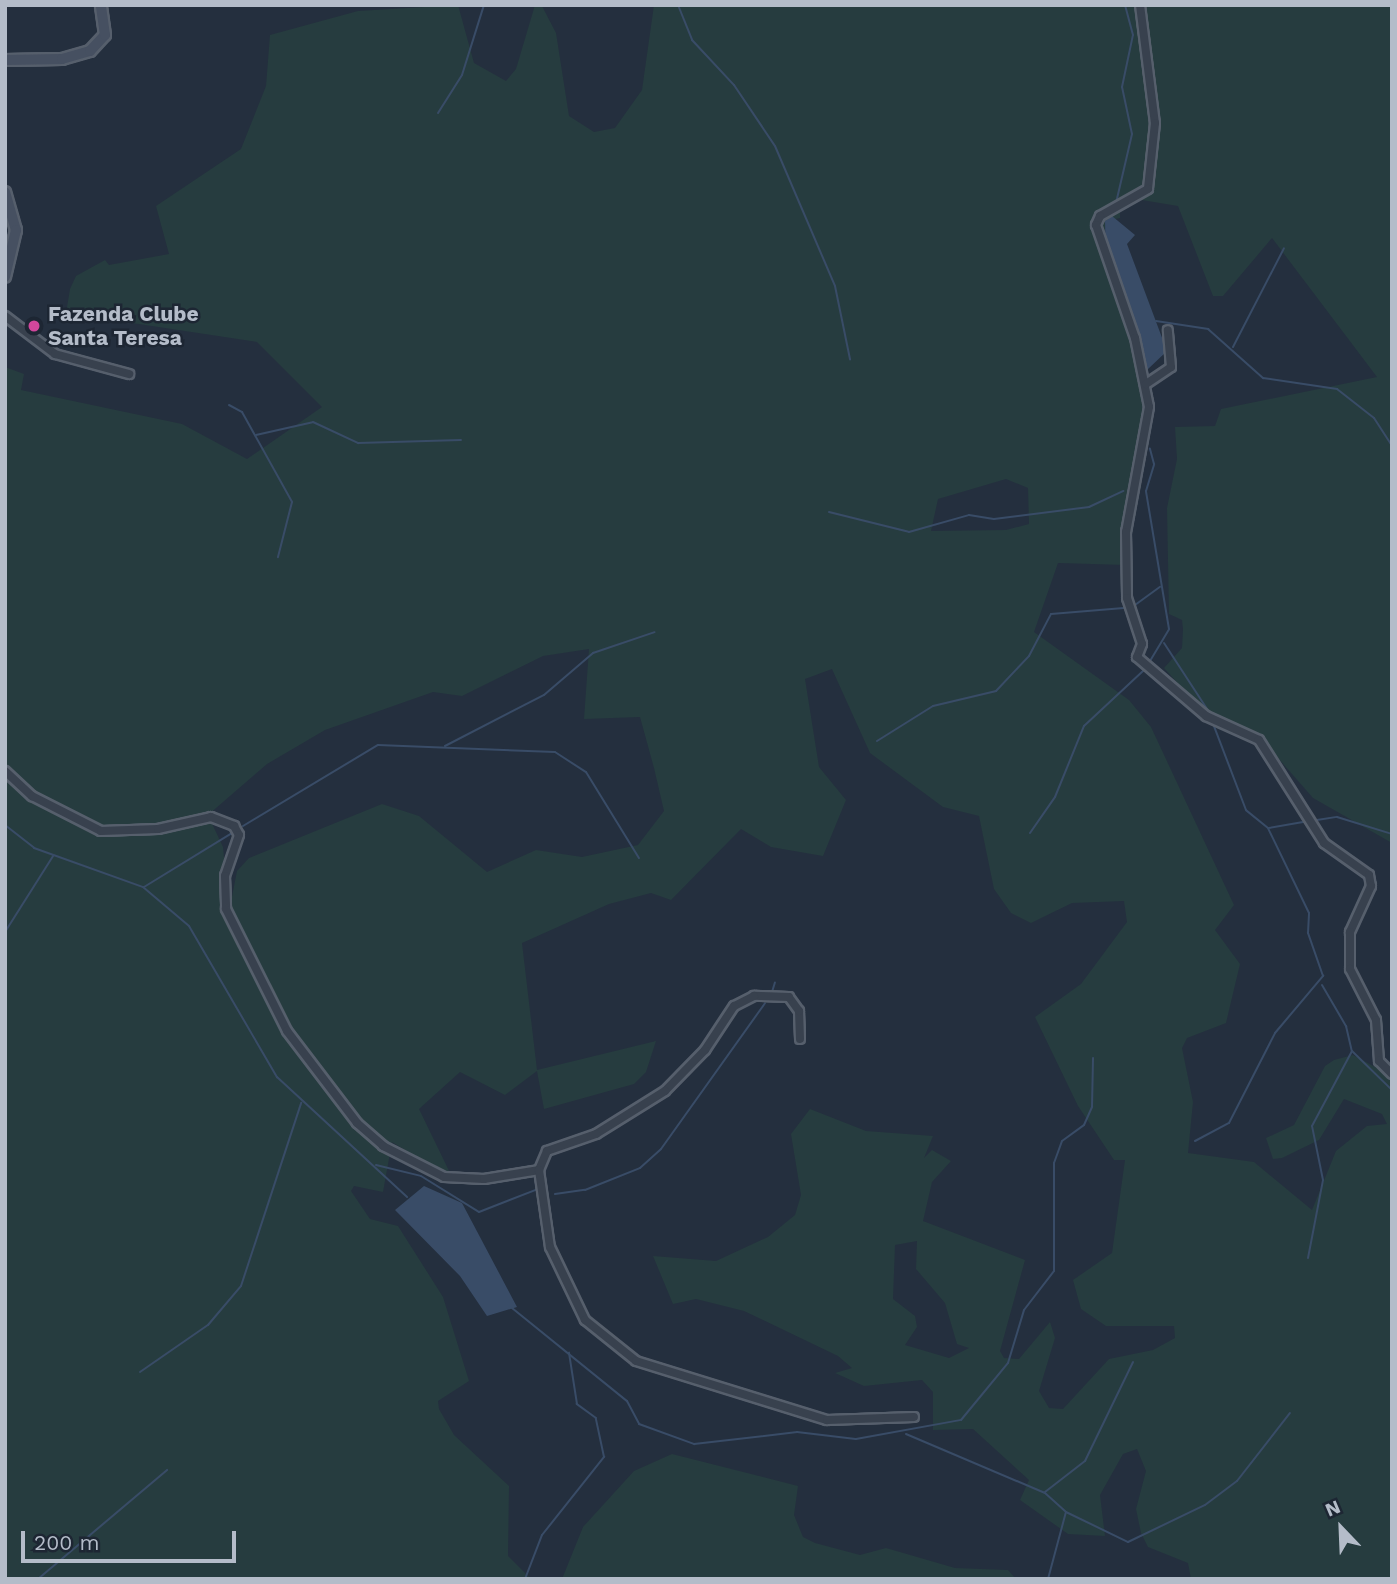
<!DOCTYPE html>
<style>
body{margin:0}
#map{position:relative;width:1397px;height:1584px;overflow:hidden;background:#242f3e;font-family:"Work Sans",sans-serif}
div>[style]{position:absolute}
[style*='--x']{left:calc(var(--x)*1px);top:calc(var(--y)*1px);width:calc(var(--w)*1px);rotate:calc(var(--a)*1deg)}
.green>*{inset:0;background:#263c3f}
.water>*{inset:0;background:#394c67}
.stream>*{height:2px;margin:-1px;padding:0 1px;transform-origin:1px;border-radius:1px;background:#394c67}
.roads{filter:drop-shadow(2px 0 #565f6c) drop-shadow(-2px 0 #565f6c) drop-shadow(0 2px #565f6c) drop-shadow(0 -2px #565f6c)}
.street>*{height:8px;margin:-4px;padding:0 4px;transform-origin:4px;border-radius:4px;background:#38414e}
.secondary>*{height:10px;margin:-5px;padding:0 5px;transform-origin:5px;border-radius:5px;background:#465061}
.dots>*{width:19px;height:19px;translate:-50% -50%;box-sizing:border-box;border:4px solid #1d2633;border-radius:50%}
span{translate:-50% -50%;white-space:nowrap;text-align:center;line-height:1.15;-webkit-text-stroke:5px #1d2633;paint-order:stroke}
.poi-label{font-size:21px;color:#b4bcc9;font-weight:700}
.left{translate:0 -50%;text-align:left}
.frame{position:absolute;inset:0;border:7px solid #b4bcc9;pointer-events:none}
.north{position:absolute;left:1306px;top:1493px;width:70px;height:70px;-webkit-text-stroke:5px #1d2633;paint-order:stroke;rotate:337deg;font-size:19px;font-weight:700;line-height:28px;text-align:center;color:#b4bcc9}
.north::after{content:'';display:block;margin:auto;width:24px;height:32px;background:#b4bcc9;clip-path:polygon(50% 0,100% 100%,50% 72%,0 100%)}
.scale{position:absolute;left:21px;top:1531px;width:215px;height:32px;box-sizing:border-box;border:4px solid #b4bcc9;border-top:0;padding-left:9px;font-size:21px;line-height:24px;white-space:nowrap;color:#b4bcc9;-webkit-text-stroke:5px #1d2633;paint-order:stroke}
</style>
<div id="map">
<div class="green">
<div style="clip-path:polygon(evenodd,458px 5px,474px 63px,506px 81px,516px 69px,535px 5px,542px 6px,556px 33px,569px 116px,594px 132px,615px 128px,642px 90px,654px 5px,1392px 5px,1392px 843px,1313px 798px,1257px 734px,1201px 709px,1164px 668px,1182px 648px,1183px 629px,1182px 620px,1169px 614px,1167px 508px,1177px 459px,1175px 427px,1215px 426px,1221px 409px,1377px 377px,1272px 238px,1223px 296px,1213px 296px,1178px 206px,1142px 200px,1120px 208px,1120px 218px,1105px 221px,1106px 268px,1143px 365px,1148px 447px,1127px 490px,1126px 565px,1058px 563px,1034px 632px,1129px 700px,1151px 727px,1234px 905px,1215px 930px,1240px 964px,1226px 1023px,1187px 1038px,1182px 1048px,1193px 1102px,1188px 1153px,1254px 1162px,1312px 1210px,1336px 1151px,1367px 1126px,1387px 1124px,1382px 1114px,1344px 1099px,1319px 1140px,1282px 1158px,1273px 1159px,1266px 1138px,1294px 1125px,1325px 1066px,1334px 1060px,1353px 1055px,1375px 1067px,1383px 1059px,1392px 1069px,1392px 1579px,1191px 1579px,1188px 1563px,1148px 1547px,1141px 1533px,1136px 1509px,1146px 1471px,1137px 1449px,1123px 1454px,1100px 1495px,1105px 1536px,1068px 1534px,1020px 1500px,1029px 1480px,973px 1429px,933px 1430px,933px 1392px,922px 1380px,864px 1386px,835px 1373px,852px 1368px,838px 1356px,744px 1311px,696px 1299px,673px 1304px,653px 1256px,716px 1261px,768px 1237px,795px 1215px,801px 1195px,791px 1134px,810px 1109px,866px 1131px,933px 1136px,924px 1158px,932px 1150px,951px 1161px,932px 1182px,923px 1221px,1025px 1260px,1000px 1351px,1004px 1358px,1019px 1359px,1050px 1322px,1055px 1338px,1039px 1391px,1049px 1408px,1063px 1409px,1109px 1359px,1153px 1350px,1175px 1338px,1174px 1326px,1106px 1326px,1081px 1309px,1073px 1280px,1112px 1253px,1125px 1160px,1114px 1160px,1078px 1106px,1035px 1017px,1081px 984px,1127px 922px,1124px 901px,1072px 903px,1031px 923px,1011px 913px,994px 889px,979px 816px,943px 807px,870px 753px,832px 669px,805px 679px,819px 767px,846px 800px,823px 856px,771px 847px,741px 829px,671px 900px,651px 893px,609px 904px,522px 943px,537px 1070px,656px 1041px,646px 1072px,634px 1084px,544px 1109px,537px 1071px,505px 1095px,460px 1072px,419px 1109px,453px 1179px,392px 1142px,383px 1192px,354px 1186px,351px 1191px,370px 1219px,398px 1226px,443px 1297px,469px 1381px,438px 1401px,439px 1409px,454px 1435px,509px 1486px,508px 1556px,531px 1579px,5px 1579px,5px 367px,24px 374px,21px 390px,182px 424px,247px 459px,322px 407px,257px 342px,66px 313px,70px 289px,76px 276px,105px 260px,109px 265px,169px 254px,156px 206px,241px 149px,266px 86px,270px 35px,358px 11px,458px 5px,1006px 479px,1028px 488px,1029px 524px,1006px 530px,931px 531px,938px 499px,1006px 479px,458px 5px,589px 649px,584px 719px,640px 717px,654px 768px,664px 811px,638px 845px,582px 857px,536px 850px,487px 872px,419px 816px,382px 804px,249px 858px,237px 871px,229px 912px,223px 847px,208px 815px,267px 764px,325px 730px,433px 692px,462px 696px,543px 656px,589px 649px,458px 5px,917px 1241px,916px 1269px,945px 1303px,957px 1344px,969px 1348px,949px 1358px,905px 1345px,917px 1327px,915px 1316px,893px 1299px,895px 1245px,917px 1241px)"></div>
<div style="clip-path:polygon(672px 1454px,798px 1486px,794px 1515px,803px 1537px,815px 1543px,860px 1555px,886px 1548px,955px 1568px,1008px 1570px,1016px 1579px,562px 1579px,583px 1527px,634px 1471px)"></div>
</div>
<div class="water">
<div style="clip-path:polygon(1112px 216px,1135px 235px,1127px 244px,1167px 351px,1147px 370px,1106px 268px,1105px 221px)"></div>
<div style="clip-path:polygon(424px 1186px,462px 1203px,517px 1307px,487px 1316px,460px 1276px,395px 1210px)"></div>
</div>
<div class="stream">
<div style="--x:678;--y:5;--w:38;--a:68"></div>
<div style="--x:692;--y:40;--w:62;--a:47"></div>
<div style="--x:734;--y:85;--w:73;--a:56.1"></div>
<div style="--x:775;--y:146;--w:152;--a:66.8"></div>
<div style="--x:835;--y:286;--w:75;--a:78.4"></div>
<div style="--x:438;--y:113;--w:45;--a:-57.7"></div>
<div style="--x:462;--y:75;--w:73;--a:-72.6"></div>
<div style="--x:1116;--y:203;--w:71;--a:-76.9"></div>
<div style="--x:1132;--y:134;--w:48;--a:-102"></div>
<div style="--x:1122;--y:87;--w:53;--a:-78.1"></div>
<div style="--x:1133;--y:35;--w:31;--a:-105"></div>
<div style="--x:1156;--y:321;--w:53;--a:8.7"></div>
<div style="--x:1208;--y:329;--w:74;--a:41.7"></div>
<div style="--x:1263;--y:378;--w:75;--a:8.5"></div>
<div style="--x:1337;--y:389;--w:47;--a:38.1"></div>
<div style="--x:1374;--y:418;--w:33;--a:57"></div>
<div style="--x:1233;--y:347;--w:111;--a:-62.7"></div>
<div style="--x:229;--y:405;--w:15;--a:28"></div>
<div style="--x:242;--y:412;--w:103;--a:60.9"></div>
<div style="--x:292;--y:502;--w:57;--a:104.3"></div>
<div style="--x:256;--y:435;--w:58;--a:-12.8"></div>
<div style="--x:313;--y:422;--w:50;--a:25"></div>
<div style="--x:358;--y:443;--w:103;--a:-1.7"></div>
<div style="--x:829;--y:512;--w:82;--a:14"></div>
<div style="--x:909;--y:532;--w:62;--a:-15.8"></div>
<div style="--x:969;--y:515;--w:25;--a:9"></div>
<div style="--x:994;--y:519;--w:96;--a:-7.2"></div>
<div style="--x:1089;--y:507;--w:38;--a:-25"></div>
<div style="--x:1135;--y:605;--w:31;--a:-36"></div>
<div style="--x:1164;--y:643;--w:86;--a:56.9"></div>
<div style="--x:1150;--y:661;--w:37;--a:-59"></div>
<div style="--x:1169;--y:629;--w:140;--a:-99.5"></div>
<div style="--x:1146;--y:491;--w:28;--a:-73"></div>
<div style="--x:1154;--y:464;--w:16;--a:-105"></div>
<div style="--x:877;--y:741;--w:66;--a:-32"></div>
<div style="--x:933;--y:706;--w:65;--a:-13.4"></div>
<div style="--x:996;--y:691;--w:48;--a:-46.7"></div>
<div style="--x:1029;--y:656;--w:47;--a:-62.4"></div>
<div style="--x:1051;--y:614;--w:73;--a:-4.7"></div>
<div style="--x:445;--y:746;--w:111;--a:-27.3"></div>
<div style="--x:544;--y:695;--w:65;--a:-40.6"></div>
<div style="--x:593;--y:653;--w:65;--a:-18.7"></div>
<div style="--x:1317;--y:820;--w:20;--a:-9"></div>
<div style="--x:1337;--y:817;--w:58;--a:17.2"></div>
<div style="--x:5;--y:825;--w:37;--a:38"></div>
<div style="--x:34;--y:848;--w:116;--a:19.7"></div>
<div style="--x:143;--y:887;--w:60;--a:40.3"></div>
<div style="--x:189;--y:926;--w:175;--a:59.8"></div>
<div style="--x:277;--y:1077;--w:177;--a:42.7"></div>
<div style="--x:243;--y:826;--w:157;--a:-31"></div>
<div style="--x:378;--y:745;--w:177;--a:2.3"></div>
<div style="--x:555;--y:752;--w:37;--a:33"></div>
<div style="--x:586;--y:772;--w:101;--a:58.4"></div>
<div style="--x:1269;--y:828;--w:36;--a:-10"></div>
<div style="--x:1030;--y:833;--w:44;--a:-55.2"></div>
<div style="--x:1055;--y:797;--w:77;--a:-67.8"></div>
<div style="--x:1084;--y:726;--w:81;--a:-43"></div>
<div style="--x:144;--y:887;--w:103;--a:-31.5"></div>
<div style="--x:5;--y:932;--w:90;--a:-57.7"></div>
<div style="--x:1322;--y:985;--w:48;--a:59.7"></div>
<div style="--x:1346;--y:1026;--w:26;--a:77"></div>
<div style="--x:1352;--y:1051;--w:56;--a:44.3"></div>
<div style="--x:772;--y:992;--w:10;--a:-73"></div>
<div style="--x:1195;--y:1141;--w:38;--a:-28"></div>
<div style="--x:1229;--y:1123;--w:101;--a:-62.9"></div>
<div style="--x:1275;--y:1033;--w:75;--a:-49.9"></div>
<div style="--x:1323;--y:976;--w:46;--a:-109.2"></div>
<div style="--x:1308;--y:933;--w:20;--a:-87"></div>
<div style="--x:1309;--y:913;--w:94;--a:-115.8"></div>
<div style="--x:1268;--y:828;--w:28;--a:-141"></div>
<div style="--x:1246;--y:810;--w:90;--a:-110.9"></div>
<div style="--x:376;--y:1165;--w:46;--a:13.7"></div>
<div style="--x:421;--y:1176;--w:68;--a:31.8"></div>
<div style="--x:479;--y:1212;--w:63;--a:-21.3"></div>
<div style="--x:555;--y:1194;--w:30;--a:-8"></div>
<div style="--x:585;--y:1190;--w:59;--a:-21.8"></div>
<div style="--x:640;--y:1168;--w:28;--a:-42"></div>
<div style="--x:661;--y:1149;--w:179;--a:-54.5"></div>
<div style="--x:1308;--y:1258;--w:79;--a:-79.1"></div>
<div style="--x:1323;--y:1180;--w:55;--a:-101.5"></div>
<div style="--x:1312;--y:1126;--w:85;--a:-61.9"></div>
<div style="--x:512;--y:1308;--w:148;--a:39"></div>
<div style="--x:627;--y:1401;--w:26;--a:62"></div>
<div style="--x:639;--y:1424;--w:59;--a:20"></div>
<div style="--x:694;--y:1444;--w:104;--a:-6.6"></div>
<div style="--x:797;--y:1432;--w:59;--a:6.8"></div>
<div style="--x:856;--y:1439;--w:107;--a:-10.3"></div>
<div style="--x:961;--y:1420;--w:74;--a:-50.5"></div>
<div style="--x:1008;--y:1363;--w:55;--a:-73.2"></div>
<div style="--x:1024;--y:1310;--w:49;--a:-52.4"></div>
<div style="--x:1054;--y:1271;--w:108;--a:-90"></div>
<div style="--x:1054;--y:1163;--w:23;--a:-70"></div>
<div style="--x:1062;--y:1141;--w:27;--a:-36"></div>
<div style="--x:1084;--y:1125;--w:20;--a:-66"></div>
<div style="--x:1092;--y:1107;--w:49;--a:-88.8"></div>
<div style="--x:140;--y:1372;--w:83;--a:-34.7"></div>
<div style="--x:208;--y:1325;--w:51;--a:-49.8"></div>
<div style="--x:241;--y:1286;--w:193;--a:-71.8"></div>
<div style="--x:906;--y:1434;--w:151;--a:23"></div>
<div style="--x:1045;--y:1493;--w:28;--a:42"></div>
<div style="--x:1066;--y:1512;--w:69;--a:25.8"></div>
<div style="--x:1128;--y:1542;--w:85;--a:-25.7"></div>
<div style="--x:1205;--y:1505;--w:40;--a:-37"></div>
<div style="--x:1237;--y:1481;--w:86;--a:-52.1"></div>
<div style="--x:1045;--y:1492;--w:51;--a:-37.8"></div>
<div style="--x:1085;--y:1461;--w:110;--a:-64.1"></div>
<div style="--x:38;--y:1579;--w:169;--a:-40.2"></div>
<div style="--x:525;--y:1579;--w:47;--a:-68.9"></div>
<div style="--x:542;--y:1535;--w:100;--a:-51.5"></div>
<div style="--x:604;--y:1457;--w:40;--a:-102"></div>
<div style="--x:596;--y:1418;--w:24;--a:-144"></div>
<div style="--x:577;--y:1404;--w:52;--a:-98.9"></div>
<div style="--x:1048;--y:1579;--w:69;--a:-75"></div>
</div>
<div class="roads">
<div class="street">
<div style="--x:1140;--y:5;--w:119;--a:82.8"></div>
<div style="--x:1155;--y:123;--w:66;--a:96.1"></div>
<div style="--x:1148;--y:189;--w:55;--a:150.6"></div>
<div style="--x:1100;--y:216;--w:10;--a:114"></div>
<div style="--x:1096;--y:225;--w:120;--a:71"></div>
<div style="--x:1135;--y:338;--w:70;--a:78.5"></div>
<div style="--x:1149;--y:407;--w:127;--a:100.4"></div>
<div style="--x:1126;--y:532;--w:66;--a:89.1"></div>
<div style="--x:1127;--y:598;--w:48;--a:71.9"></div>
<div style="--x:1142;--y:644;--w:14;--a:111"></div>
<div style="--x:1137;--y:657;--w:91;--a:40.5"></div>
<div style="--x:1206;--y:716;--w:58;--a:24.4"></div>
<div style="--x:1259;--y:740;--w:122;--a:57.7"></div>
<div style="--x:1324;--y:843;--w:55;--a:35.4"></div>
<div style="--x:1369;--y:875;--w:11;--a:80"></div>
<div style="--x:1371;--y:886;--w:51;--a:114.5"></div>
<div style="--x:1350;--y:932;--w:37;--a:90"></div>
<div style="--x:1350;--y:969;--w:57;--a:63"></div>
<div style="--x:1376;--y:1020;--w:41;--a:85.8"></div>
<div style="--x:1379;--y:1061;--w:18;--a:45"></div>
<div style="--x:5;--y:316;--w:63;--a:37.2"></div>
<div style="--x:55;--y:354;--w:77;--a:15.1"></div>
<div style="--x:1146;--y:384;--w:30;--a:-34"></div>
<div style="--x:1171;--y:367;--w:37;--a:-95"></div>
<div style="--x:5;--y:771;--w:37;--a:43"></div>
<div style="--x:32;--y:796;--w:77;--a:26.9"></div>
<div style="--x:101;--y:831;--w:57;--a:-2"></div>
<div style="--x:158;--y:829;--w:54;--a:-12.8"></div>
<div style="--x:211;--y:817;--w:25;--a:21"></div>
<div style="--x:234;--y:826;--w:10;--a:61"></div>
<div style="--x:239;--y:835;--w:43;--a:108.9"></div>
<div style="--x:225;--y:876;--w:33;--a:88"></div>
<div style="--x:226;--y:909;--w:136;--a:63.4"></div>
<div style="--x:287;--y:1031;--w:116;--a:52.7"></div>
<div style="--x:357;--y:1123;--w:35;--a:41"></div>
<div style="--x:383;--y:1146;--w:68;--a:26.9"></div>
<div style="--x:444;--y:1177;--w:40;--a:2.9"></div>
<div style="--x:484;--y:1179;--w:56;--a:-9.3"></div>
<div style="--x:800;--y:1039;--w:28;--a:-92"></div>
<div style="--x:799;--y:1011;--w:17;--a:-126"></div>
<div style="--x:789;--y:997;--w:35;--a:-178"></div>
<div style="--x:754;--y:996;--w:22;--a:153"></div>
<div style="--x:734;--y:1006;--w:53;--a:123.4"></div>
<div style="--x:705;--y:1050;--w:57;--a:134.3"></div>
<div style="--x:665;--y:1091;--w:81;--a:148.1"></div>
<div style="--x:596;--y:1134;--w:52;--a:160.9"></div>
<div style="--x:547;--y:1151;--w:21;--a:113"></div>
<div style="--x:539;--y:1170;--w:78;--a:81.9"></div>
<div style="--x:550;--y:1247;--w:81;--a:64.4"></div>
<div style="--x:585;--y:1320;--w:65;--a:38.8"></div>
<div style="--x:636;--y:1361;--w:200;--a:17.2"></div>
<div style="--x:827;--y:1420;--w:87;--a:-2"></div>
</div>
<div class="secondary">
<div style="--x:5;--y:60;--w:57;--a:-1"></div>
<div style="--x:62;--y:59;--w:29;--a:-16"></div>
<div style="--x:90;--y:51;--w:22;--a:-47"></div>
<div style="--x:105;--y:35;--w:30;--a:-98"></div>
<div style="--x:5;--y:192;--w:40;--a:74"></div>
<div style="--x:16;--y:230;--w:48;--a:103.2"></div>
</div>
</div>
<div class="dots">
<div style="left:34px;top:326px;background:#d1479c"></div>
</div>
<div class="poi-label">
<span class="left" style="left:48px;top:326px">Fazenda Clube<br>Santa Teresa</span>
</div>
<div class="frame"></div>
<div class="north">N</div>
<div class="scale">200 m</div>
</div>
